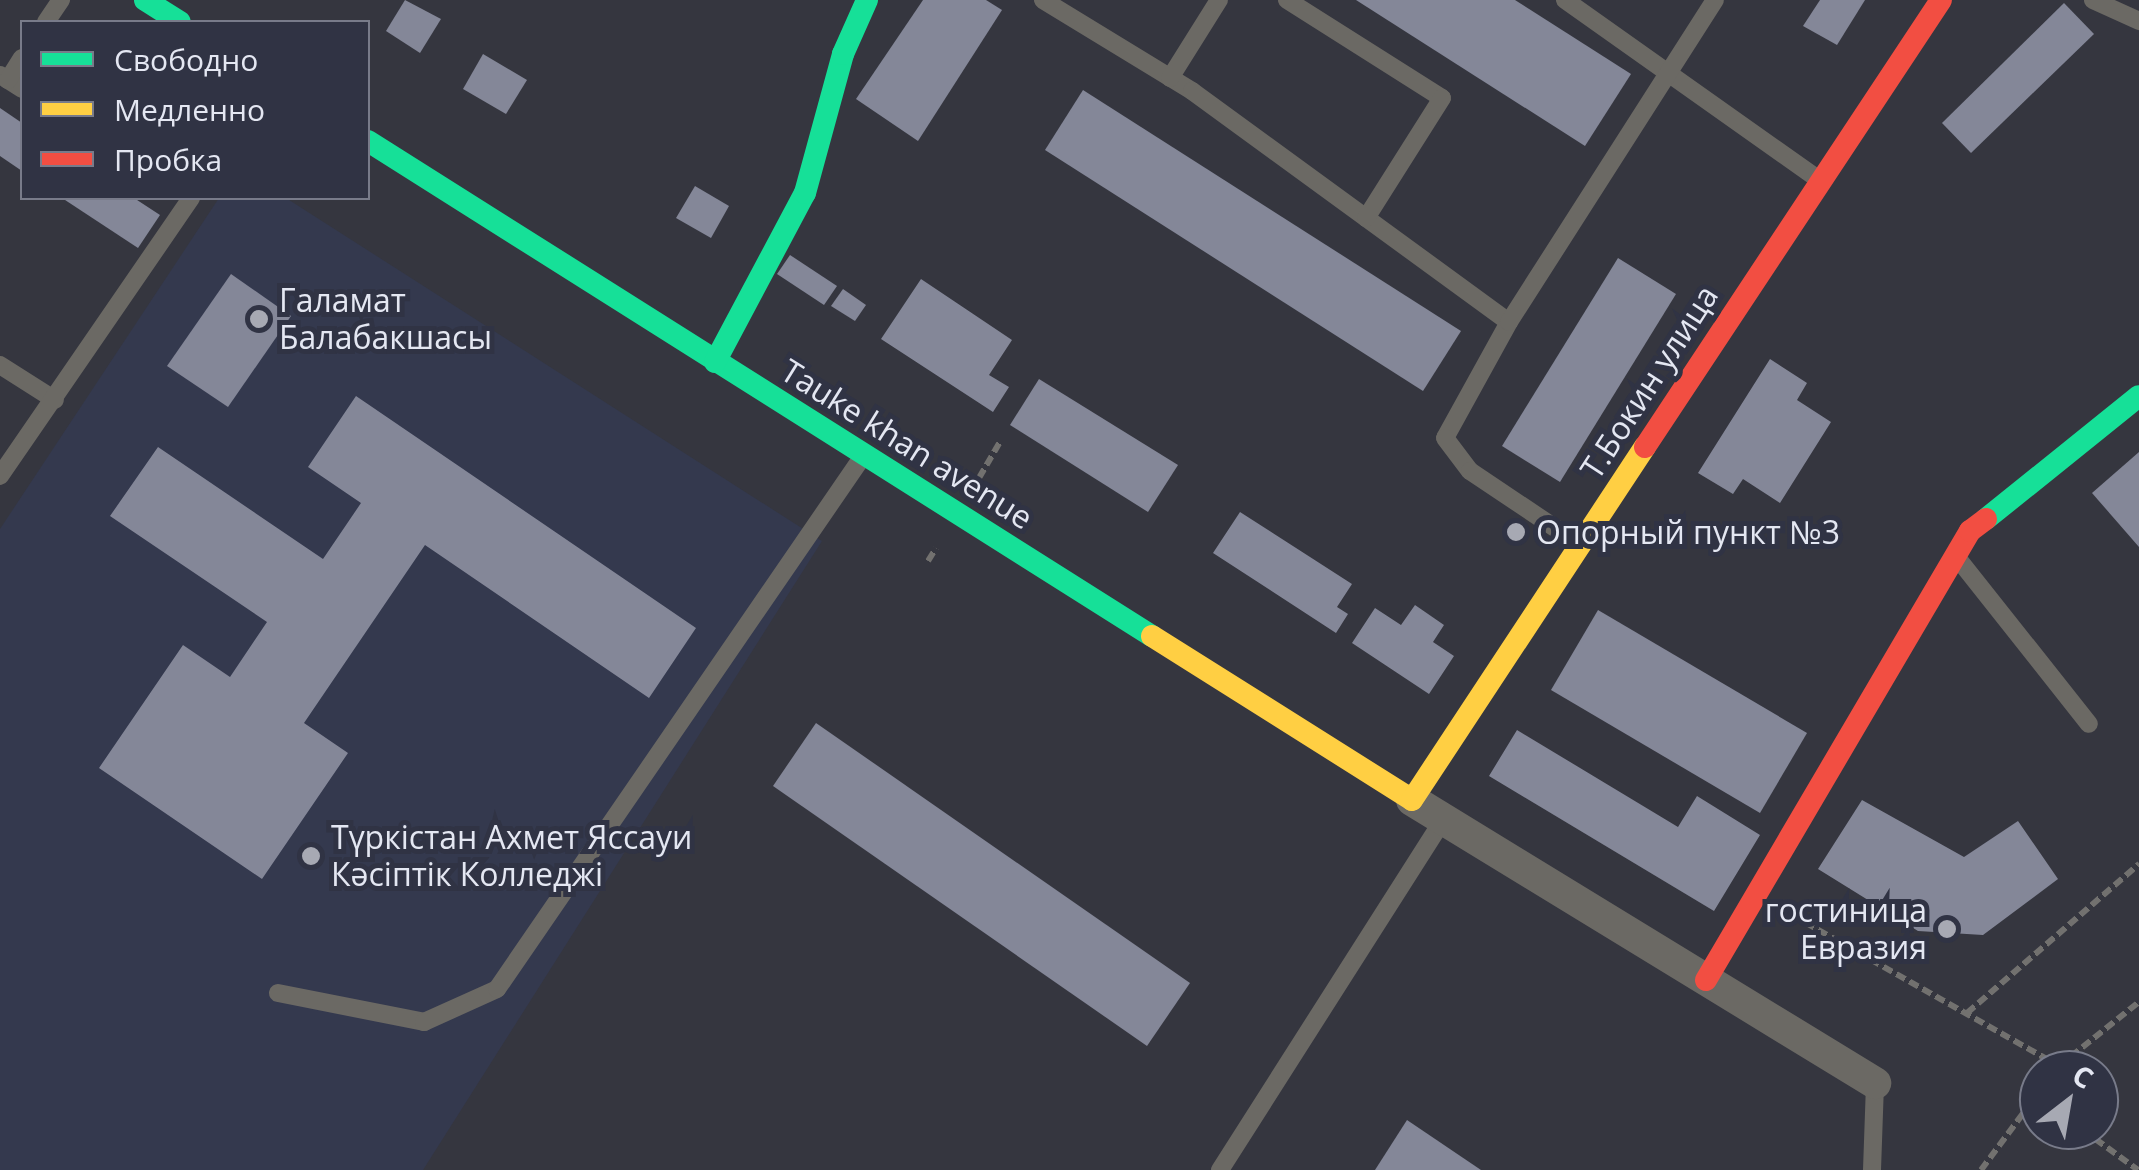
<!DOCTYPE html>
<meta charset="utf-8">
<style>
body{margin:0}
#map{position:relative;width:2139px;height:1170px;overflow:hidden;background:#35363f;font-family:"Open Sans",sans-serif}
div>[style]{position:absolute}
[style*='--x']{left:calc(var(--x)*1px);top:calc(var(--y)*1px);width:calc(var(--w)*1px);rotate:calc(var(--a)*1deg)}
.built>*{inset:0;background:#34394e}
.building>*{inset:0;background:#848798}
.path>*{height:6px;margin-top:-3px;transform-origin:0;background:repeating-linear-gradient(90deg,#72716f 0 10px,transparent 0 15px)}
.lane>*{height:18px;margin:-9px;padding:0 9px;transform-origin:9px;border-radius:9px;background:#6b6964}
.street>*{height:32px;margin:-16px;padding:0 16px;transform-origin:16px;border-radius:16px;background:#6b6964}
.fast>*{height:22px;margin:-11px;padding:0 11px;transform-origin:11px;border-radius:11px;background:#16e098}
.slow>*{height:22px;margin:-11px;padding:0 11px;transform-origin:11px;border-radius:11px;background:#ffcf43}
.jam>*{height:22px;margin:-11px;padding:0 11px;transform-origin:11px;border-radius:11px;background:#f24e42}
.dots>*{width:28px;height:28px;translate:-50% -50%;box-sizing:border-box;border:5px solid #303344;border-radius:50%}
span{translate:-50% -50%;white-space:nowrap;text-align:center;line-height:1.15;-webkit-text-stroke:10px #303344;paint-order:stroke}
.poi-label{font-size:32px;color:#e4e7f2}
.left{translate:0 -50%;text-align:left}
.right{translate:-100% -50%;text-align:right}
.street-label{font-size:32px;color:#e4e7f2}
.legend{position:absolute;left:20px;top:20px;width:350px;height:180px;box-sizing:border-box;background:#303344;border:2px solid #787b8a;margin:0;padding:12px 18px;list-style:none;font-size:30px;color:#e4e7f2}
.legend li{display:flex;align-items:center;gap:20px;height:50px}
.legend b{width:50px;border:2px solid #787b8a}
.north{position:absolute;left:2019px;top:1050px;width:100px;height:100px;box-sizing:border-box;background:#303344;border:2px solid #787b8a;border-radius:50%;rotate:31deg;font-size:28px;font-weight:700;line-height:40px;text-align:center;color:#e4e7f2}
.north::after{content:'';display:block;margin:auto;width:35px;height:45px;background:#a7a9b3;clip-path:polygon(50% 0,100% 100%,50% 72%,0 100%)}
</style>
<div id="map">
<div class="built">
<div style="clip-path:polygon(219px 198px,286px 198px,822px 541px,423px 1170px,0 1170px,0 529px)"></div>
</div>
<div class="building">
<div style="clip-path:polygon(405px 0,441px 19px,420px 53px,386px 31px)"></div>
<div style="clip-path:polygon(923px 0,986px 0,1002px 10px,918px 141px,856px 99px)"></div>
<div style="clip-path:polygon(1356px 0,1515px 0,1631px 74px,1585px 146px)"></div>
<div style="clip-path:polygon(1820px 0,1865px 0,1837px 45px,1803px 26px)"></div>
<div style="clip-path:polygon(2064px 3px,2094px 34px,1971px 153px,1942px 123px)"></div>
<div style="clip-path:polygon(483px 54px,527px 80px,506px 114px,463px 89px)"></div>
<div style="clip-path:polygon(1083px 90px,1461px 331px,1423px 391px,1045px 150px)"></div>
<div style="clip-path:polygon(0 108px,22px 123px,22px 171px,0 156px)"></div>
<div style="clip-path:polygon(695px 186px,729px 206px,711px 238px,676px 218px)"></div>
<div style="clip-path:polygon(62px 198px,134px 198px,160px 215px,138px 248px)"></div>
<div style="clip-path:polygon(790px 255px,837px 286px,824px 305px,777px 274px)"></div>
<div style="clip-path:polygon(1618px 258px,1676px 294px,1560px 482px,1502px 446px)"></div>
<div style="clip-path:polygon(231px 274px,291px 316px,228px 407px,167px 366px)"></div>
<div style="clip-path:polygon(921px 279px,1012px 340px,989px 375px,1009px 387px,993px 412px,881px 339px)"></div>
<div style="clip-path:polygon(843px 289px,866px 305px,855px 321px,831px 306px)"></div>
<div style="clip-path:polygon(1770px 359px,1807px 383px,1797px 400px,1831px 422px,1780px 503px,1743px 479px,1733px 494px,1698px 473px)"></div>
<div style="clip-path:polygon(1039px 379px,1178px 465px,1148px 512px,1010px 425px)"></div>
<div style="clip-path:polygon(356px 396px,696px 628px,649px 698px,425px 545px,304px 723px,348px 753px,262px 879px,99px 768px,183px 645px,230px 677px,267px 622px,110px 516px,158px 447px,323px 559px,361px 503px,308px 467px)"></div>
<div style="clip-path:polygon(2139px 452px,2139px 547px,2092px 493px)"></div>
<div style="clip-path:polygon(1240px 512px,1352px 584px,1337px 607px,1348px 614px,1336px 633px,1213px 553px)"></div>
<div style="clip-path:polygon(1415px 605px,1444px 625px,1433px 642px,1454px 656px,1429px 694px,1352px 643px,1375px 608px,1401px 625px)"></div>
<div style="clip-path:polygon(1598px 610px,1807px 733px,1760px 813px,1551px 690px)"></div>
<div style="clip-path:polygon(816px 723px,1190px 983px,1147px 1046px,773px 786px)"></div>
<div style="clip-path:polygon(1517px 730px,1678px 827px,1697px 796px,1760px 835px,1714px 911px,1489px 776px)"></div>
<div style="clip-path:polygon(1862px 800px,1964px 857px,2018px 821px,2058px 879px,1983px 935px,1918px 931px,1818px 869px)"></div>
<div style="clip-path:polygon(1407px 1120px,1481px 1170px,1375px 1170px)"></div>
</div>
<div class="path">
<div style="--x:979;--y:478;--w:44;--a:-59.9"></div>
<div style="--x:928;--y:561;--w:15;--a:-58"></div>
<div style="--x:1792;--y:915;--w:307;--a:29.5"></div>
<div style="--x:2059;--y:1066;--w:102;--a:-38.7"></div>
<div style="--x:1967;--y:1013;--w:228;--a:-40.9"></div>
<div style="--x:2083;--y:1130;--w:68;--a:36"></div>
<div style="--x:1981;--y:1170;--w:97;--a:-53.4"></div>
</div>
<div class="lane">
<div style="--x:1043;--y:0;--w:175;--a:31.4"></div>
<div style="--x:1192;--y:91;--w:392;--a:36.1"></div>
<div style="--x:1509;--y:322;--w:132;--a:118.9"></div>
<div style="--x:1445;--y:438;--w:41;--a:52.9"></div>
<div style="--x:1470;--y:471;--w:128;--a:33.8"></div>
<div style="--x:1287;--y:0;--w:183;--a:32.3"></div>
<div style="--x:1442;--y:98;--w:142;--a:122.3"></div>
<div style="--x:1565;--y:0;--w:311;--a:35.3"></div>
<div style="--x:2093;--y:0;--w:51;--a:24.5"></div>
<div style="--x:46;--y:22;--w:27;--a:-56"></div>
<div style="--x:0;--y:75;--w:26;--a:32"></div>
<div style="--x:1170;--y:78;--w:92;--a:-57.9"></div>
<div style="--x:8;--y:80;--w:26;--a:-58"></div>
<div style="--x:1509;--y:322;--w:382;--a:-57.4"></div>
<div style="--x:0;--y:365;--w:65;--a:32.5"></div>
<div style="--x:0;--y:476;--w:337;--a:-55.5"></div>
<div style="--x:1959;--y:560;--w:209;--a:51.6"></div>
<div style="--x:278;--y:993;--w:149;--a:11.2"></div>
<div style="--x:424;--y:1022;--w:80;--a:-24.3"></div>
<div style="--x:497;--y:989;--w:647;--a:-55.52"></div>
<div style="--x:1220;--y:1170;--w:416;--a:-57.5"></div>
<div style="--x:1872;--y:1170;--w:87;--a:-88"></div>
</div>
<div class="street">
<div style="--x:1412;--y:800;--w:543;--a:31.43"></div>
</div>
<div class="fast">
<div style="--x:145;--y:0;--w:41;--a:32.2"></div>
<div style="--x:368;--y:141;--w:927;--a:32.27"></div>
<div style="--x:715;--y:362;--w:191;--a:-62"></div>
<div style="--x:805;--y:193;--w:144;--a:-74.7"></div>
<div style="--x:843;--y:54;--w:59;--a:-66"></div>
<div style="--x:1986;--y:519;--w:196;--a:-38.8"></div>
</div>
<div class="slow">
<div style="--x:1152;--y:636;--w:307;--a:32.2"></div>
<div style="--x:1412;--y:800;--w:423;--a:-56.6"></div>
</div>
<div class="jam">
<div style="--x:1645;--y:447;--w:536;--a:-56.49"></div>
<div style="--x:1706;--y:980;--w:521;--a:-59.55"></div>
<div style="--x:1970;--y:531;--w:20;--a:-37"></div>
</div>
<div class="dots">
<div style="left:259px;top:319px;background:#a7a9b3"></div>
<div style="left:1516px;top:532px;background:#a7a9b3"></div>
<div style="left:311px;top:856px;background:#a7a9b3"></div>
<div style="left:1947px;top:929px;background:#a7a9b3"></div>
</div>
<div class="poi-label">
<span class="left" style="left:279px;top:319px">Галамат<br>Балабакшасы</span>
<span class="left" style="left:1536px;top:532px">Опорный пункт №3</span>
<span class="left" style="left:331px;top:856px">Түркістан Ахмет Яссауи<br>Кәсіптік Колледжі</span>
<span class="right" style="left:1927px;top:929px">гостиница<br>Евразия</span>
</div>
<div class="street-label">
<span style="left:1649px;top:382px;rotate:-57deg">Т.Бокин улица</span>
<span style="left:907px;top:444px;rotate:32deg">Tauke khan avenue</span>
</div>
<ul class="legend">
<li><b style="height:12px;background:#16e098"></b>Свободно</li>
<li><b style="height:12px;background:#ffcf43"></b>Медленно</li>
<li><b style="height:12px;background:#f24e42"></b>Пробка</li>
</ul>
<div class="north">С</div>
</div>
